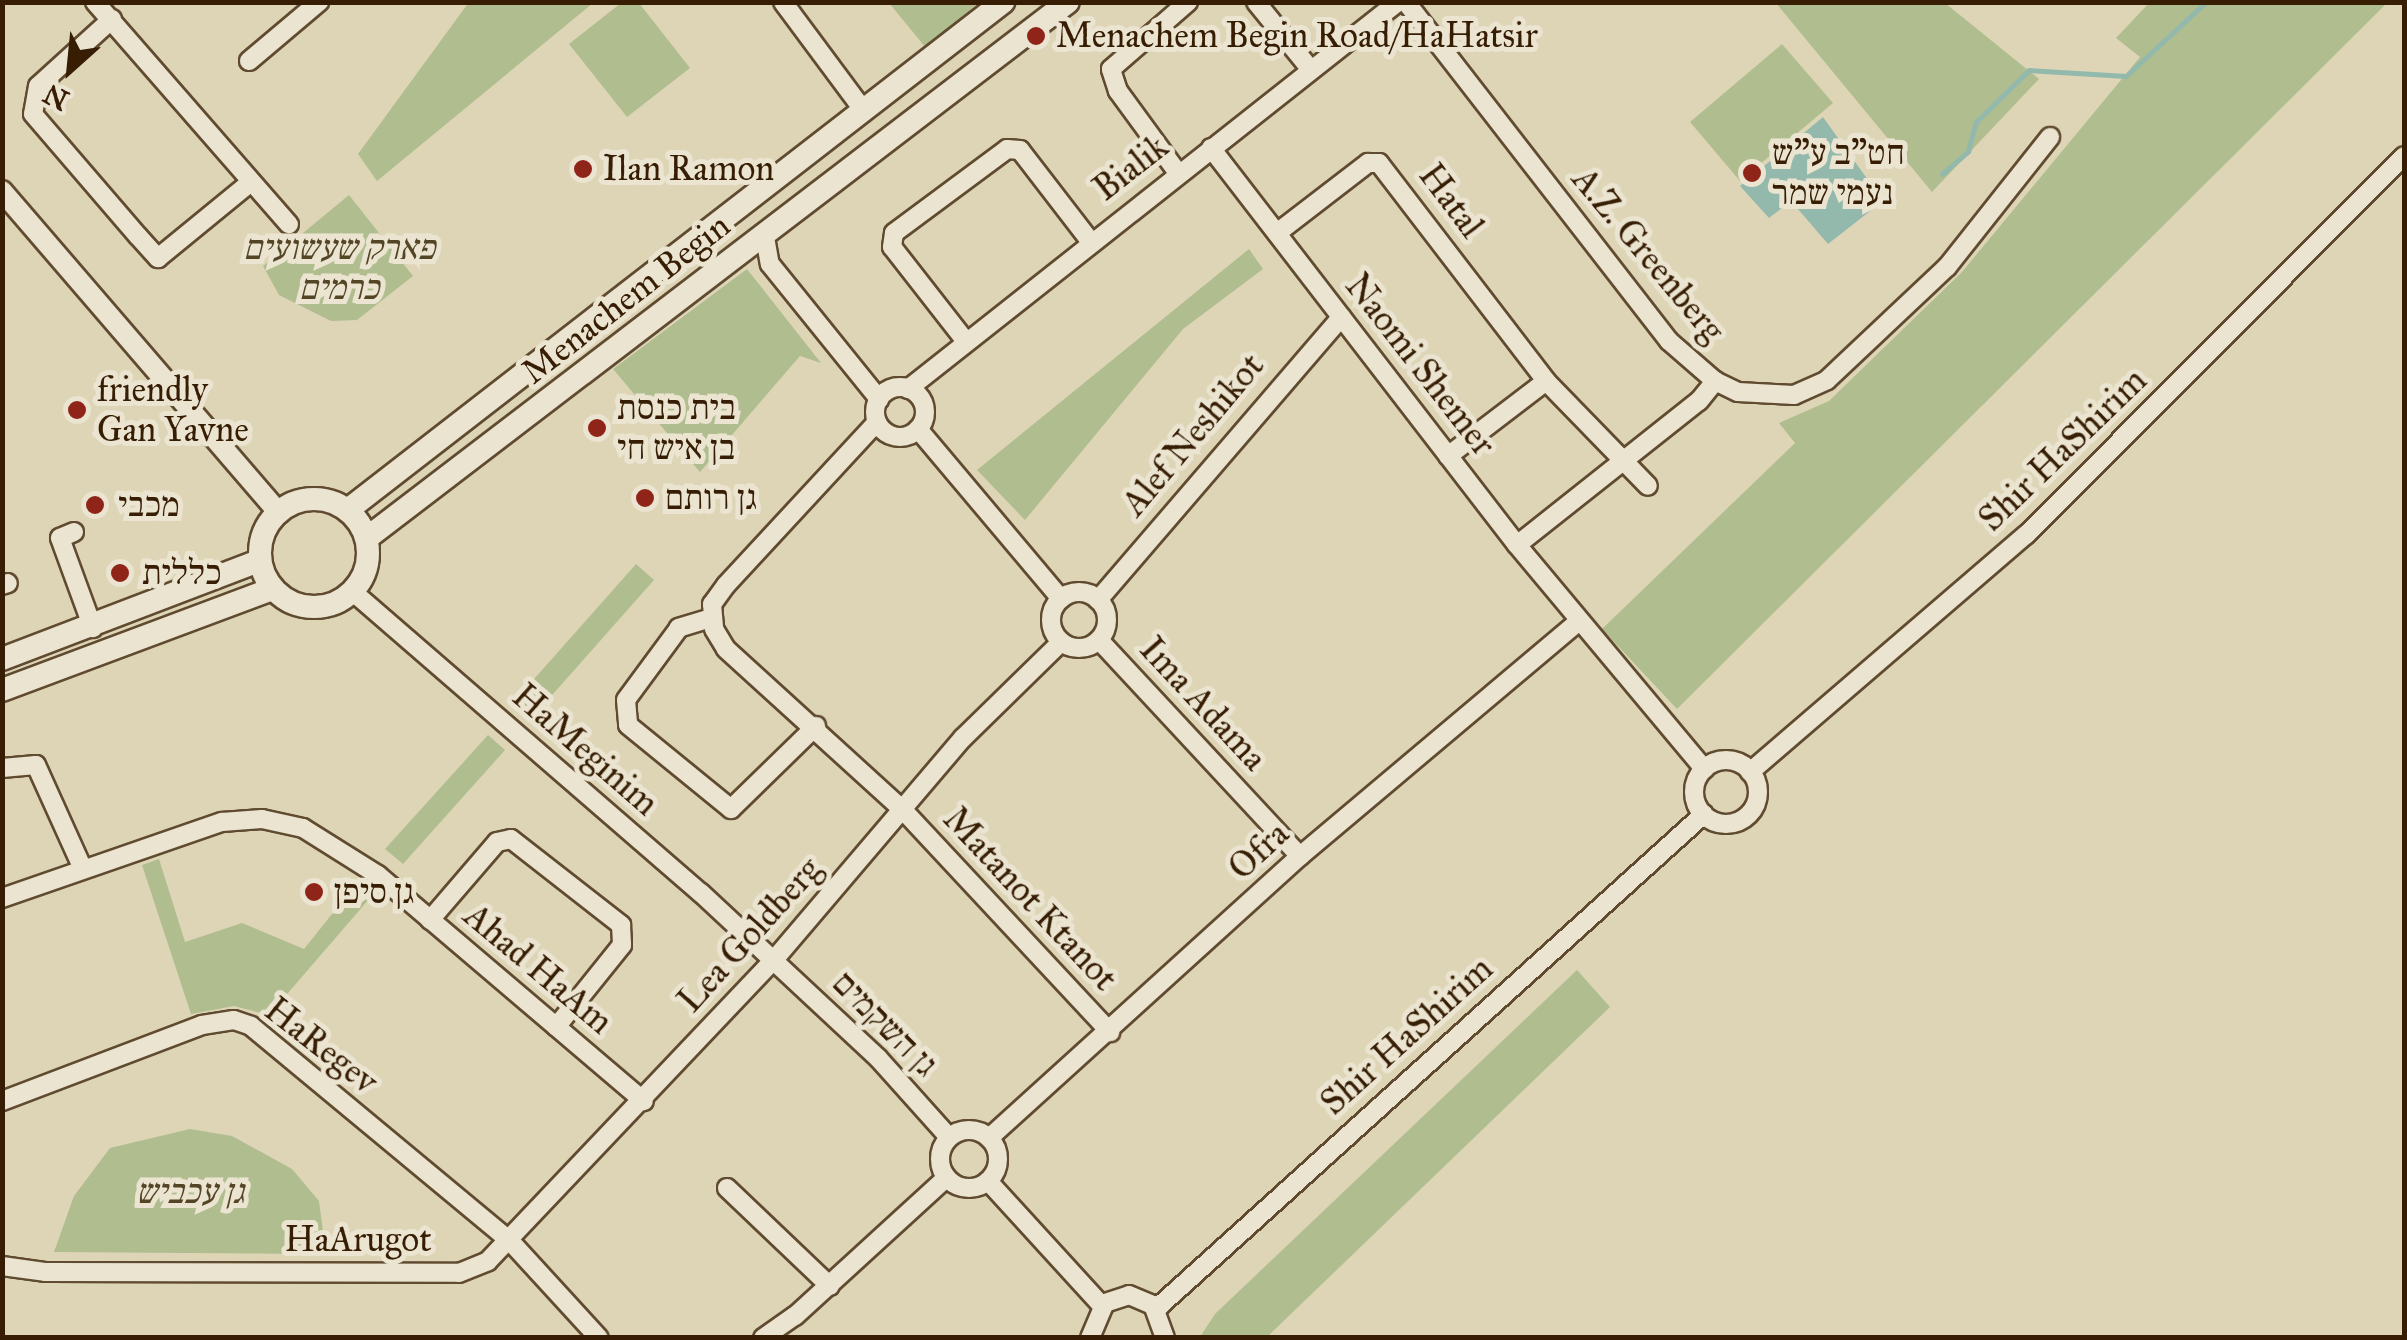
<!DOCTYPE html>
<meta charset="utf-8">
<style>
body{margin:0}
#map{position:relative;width:2407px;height:1340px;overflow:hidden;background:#ded5b7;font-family:"IM FELL Great Primer","Frank Ruhl Libre",serif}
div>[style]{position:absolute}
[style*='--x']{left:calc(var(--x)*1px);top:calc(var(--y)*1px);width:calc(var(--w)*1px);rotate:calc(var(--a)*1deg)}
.green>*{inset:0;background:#b0bd8f}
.water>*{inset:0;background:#93b9ad}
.stream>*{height:5px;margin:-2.5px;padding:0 2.5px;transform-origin:2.5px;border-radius:2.5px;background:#93b9ad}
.roads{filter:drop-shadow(2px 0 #604b30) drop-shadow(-2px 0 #604b30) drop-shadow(0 2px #604b30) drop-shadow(0 -2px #604b30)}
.minor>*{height:18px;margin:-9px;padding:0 9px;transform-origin:9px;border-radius:9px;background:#eae4d0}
.minor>.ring{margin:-9px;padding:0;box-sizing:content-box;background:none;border:18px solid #eae4d0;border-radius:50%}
.tertiary>*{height:20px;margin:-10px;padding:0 10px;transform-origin:10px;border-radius:10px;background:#eae4d0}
.secondary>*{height:22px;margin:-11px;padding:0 11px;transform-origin:11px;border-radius:11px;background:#eae4d0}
.secondary>.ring{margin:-11px;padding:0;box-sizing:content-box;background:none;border:22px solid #eae4d0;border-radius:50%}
.dots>*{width:28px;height:28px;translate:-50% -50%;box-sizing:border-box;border:5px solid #eae4d0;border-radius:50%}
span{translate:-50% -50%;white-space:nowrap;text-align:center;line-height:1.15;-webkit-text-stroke:10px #eae4d0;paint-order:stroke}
.poi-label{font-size:35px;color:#361d03}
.left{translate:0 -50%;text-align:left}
.street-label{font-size:35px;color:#361d03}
.park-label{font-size:35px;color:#544526;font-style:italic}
.frame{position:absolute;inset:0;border:5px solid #361d03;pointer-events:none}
.north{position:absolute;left:20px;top:20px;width:100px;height:100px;-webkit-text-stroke:8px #eae4d0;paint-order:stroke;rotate:207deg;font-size:28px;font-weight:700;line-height:40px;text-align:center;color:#361d03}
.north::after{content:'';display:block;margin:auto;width:35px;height:45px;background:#361d03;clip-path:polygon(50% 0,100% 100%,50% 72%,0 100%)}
</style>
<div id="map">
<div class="green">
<div style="clip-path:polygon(469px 2px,593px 3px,377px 181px,358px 154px)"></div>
<div style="clip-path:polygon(979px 2px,926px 48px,889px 3px)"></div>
<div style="clip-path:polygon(2150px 2px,2387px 3px,1677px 709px,1602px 629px,1795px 443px,1779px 423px,1829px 401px,1962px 272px,2140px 57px,2116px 38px)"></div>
<div style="clip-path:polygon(621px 3px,639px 3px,690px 68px,627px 117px,569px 44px)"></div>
<div style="clip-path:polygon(1776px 3px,1945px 3px,2039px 79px,1932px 192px)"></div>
<div style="clip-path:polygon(1782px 44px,1833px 103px,1740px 181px,1690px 122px)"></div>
<div style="clip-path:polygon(349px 195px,413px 276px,357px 320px,331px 321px,279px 295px,263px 266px)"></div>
<div style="clip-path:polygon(1249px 249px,1263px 269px,1183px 329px,1025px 520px,977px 470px)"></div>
<div style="clip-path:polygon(747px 269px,821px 363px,800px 356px,700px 472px,613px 369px)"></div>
<div style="clip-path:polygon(636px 564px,654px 580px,530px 720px,512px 704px)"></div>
<div style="clip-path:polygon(488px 735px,505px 750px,403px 864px,385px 849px)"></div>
<div style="clip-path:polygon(159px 859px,185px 942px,242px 923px,304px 949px,360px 879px,376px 891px,269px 1015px,234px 1006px,191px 1014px,142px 865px)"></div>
<div style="clip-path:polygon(1577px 970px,1610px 1007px,1267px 1337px,1200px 1337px,1215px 1314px)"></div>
<div style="clip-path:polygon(190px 1129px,232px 1136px,292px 1169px,319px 1201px,326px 1254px,54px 1252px,74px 1196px,110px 1148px)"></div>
</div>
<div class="water">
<div style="clip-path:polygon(1823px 117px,1883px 201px,1828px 244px,1791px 201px,1769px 218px,1740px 186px)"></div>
</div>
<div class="stream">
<div style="--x:1942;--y:174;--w:35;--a:-41"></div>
<div style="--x:1968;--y:151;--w:30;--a:-75"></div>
<div style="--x:1976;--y:122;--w:74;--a:-44.5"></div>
<div style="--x:2029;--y:70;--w:97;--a:3.5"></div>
<div style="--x:2126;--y:76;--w:109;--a:-42.8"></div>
</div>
<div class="roads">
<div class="minor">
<div style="--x:95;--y:2;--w:295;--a:48.9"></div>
<div style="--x:783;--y:2;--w:136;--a:53.4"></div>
<div style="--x:1256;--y:2;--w:87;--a:51"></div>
<div style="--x:1406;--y:2;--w:429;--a:52.2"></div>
<div style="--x:1669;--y:341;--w:61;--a:41"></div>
<div style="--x:1715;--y:381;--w:25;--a:26"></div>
<div style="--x:1738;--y:392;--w:56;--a:3.1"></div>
<div style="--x:1794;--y:395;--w:36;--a:-24"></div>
<div style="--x:1827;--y:380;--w:165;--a:-43.3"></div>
<div style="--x:1947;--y:267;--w:166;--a:-51.6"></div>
<div style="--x:112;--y:19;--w:100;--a:137.8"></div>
<div style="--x:38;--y:86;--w:28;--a:100"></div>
<div style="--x:33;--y:114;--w:161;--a:49.3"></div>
<div style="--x:138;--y:236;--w:30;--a:48"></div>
<div style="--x:158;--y:258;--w:120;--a:-39.3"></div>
<div style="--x:249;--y:61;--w:92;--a:-40.1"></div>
<div style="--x:1211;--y:148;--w:501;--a:52.38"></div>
<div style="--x:1517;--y:545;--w:292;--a:50.1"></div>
<div style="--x:1178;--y:173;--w:102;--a:-126.2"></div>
<div style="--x:1118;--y:91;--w:23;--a:-108"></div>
<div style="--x:1111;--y:69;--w:102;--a:-41"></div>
<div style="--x:1277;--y:233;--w:115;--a:-37.6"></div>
<div style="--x:1368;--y:163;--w:11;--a:0"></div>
<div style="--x:1379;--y:163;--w:275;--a:52.5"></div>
<div style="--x:1546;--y:381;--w:146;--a:45.8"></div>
<div style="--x:765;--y:237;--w:27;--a:80"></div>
<div style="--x:770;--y:264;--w:174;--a:51.1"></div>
<div style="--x:964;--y:339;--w:117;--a:-128"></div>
<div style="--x:892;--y:247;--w:14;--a:-82"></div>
<div style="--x:894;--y:233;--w:141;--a:-36.6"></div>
<div style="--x:1007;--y:149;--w:13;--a:4"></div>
<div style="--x:1020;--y:150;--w:115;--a:52.4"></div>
<div class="ring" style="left:875px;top:387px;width:32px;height:32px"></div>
<div style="--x:908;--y:389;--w:624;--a:-38.3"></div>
<div style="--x:877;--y:422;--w:222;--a:132.8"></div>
<div style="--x:726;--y:585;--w:24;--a:126"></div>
<div style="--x:712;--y:604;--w:25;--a:85"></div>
<div style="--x:714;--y:629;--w:23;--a:59"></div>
<div style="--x:726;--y:649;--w:239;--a:42.3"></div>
<div style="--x:903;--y:810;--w:304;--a:47"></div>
<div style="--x:918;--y:429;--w:222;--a:49.9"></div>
<div style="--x:1448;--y:456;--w:123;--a:-37.4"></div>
<div style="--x:74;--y:532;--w:15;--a:157"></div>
<div style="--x:60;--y:538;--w:96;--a:69.9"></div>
<div style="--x:1517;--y:545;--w:232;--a:-38.4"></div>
<div style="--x:1699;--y:401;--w:26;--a:-51"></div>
<div style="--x:2;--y:585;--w:6;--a:-18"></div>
<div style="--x:352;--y:591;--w:462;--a:40.9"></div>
<div style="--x:701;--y:893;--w:242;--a:43"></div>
<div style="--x:878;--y:1058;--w:106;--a:48.1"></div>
<div class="ring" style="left:1051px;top:592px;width:38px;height:38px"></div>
<div style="--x:1098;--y:600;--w:373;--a:-49.3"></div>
<div style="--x:711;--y:618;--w:34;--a:163"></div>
<div style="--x:679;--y:628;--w:89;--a:126.4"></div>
<div style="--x:626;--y:700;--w:25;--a:85"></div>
<div style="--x:628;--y:725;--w:133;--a:39.2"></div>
<div style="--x:731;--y:809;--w:119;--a:-44.3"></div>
<div style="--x:1099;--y:640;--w:295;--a:47.1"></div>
<div class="ring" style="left:1694px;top:760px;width:46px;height:46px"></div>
<div style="--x:2;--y:768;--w:34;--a:-5"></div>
<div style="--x:36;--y:765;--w:114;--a:65.7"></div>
<div style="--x:1750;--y:772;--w:364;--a:-40.7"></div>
<div style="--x:2026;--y:535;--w:535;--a:-45.08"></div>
<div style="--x:2;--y:898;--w:233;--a:-19.1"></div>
<div style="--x:222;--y:822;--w:40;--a:-4.3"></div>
<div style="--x:262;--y:819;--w:42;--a:12.4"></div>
<div style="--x:303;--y:828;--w:89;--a:32.1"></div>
<div style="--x:378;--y:875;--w:349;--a:40.4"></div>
<div style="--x:430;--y:920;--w:103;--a:-49.3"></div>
<div style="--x:497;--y:842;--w:14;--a:-12"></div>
<div style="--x:511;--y:839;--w:140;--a:38"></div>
<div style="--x:621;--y:925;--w:20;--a:87"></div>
<div style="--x:622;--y:945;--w:105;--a:128.8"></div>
<div style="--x:2;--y:1101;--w:214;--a:-20.8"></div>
<div style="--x:202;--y:1025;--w:32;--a:-9"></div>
<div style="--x:234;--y:1020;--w:18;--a:19"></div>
<div style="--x:251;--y:1026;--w:338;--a:39.7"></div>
<div style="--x:511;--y:1242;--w:130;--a:47.5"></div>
<div class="ring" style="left:940px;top:1130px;width:40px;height:40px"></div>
<div style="--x:989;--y:1138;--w:420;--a:-42.2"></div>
<div style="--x:1300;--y:856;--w:365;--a:-40.1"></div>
<div style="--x:988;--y:1181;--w:169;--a:47.6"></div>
<div style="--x:727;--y:1188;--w:142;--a:43.6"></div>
<div style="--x:2;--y:1266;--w:43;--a:7.9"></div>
<div style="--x:45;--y:1272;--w:414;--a:0.1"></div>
<div style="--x:459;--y:1273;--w:31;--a:-22"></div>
<div style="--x:488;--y:1261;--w:414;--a:-46.5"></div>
<div style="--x:773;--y:961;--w:293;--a:-49.6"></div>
<div style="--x:963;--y:738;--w:137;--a:-44.4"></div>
<div style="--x:1156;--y:1309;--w:738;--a:-42.09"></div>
<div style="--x:763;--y:1338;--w:39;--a:-35"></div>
<div style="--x:795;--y:1316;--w:205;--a:-42.4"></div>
<div style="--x:1090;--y:1338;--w:38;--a:-67"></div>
<div style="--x:1105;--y:1303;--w:25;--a:-18"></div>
<div style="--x:1129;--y:1295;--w:26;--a:23"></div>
<div style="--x:1153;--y:1305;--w:35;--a:70"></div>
</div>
<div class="tertiary">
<div style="--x:2;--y:191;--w:425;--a:49.3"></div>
</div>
<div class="secondary">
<div class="ring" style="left:260px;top:499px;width:86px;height:86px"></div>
<div style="--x:349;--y:509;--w:828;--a:-37.78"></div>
<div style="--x:367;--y:538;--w:882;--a:-37.4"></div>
<div style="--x:2;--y:659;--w:274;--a:-20.9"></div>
<div style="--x:2;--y:690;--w:288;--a:-20.5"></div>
</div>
</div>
<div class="dots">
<div style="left:1036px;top:36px;background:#8f2418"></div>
<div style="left:583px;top:169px;background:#8f2418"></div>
<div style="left:1752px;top:173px;background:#8f2418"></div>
<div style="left:77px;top:410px;background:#8f2418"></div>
<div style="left:597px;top:428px;background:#8f2418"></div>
<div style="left:645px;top:498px;background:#8f2418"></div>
<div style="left:95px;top:505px;background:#8f2418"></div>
<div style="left:120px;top:573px;background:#8f2418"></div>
<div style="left:314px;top:892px;background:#8f2418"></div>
</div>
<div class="poi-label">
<span class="left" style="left:1056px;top:36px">Menachem Begin Road/HaHatsir</span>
<span class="left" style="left:1772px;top:173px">חט"ב ע"ש<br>נעמי שמר</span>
<span class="left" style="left:603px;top:169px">Ilan Ramon</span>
<span class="left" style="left:97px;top:410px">friendly<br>Gan Yavne</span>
<span class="left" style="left:617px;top:428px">בית כנסת<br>בן איש חי</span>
<span class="left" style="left:665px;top:498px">גן רותם</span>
<span class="left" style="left:118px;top:505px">מכבי</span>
<span class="left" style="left:142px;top:573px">כללית</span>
<span class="left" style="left:334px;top:892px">גן סיפן</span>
</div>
<div class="street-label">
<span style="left:1131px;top:168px;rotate:-38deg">Bialik</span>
<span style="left:1451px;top:201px;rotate:53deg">Hatal</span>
<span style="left:1648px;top:255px;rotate:50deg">A.Z. Greenberg</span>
<span style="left:626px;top:299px;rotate:-38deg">Menachem Begin</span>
<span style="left:1420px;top:365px;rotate:52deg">Naomi Shemer</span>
<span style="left:1193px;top:435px;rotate:-50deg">Alef Neshikot</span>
<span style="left:2063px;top:450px;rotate:-44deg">Shir HaShirim</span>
<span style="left:1203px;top:704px;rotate:47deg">Ima Adama</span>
<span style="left:585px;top:750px;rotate:41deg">HaMeginim</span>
<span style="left:1259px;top:851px;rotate:-43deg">Ofra</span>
<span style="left:1030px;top:899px;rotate:47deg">Matanot Ktanot</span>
<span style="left:750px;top:935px;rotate:-48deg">Lea Goldberg</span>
<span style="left:538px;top:969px;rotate:40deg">Ahad HaAm</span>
<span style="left:885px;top:1024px;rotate:45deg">גן השקמים</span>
<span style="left:1407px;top:1036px;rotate:-42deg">Shir HaShirim</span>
<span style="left:321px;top:1046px;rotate:38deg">HaRegev</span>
<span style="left:358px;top:1240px">HaArugot</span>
</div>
<div class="park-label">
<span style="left:339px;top:268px">פארק שעשועים<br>כרמים</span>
<span style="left:190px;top:1192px">גן עכביש</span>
</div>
<div class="frame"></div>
<div class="north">N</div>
</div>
